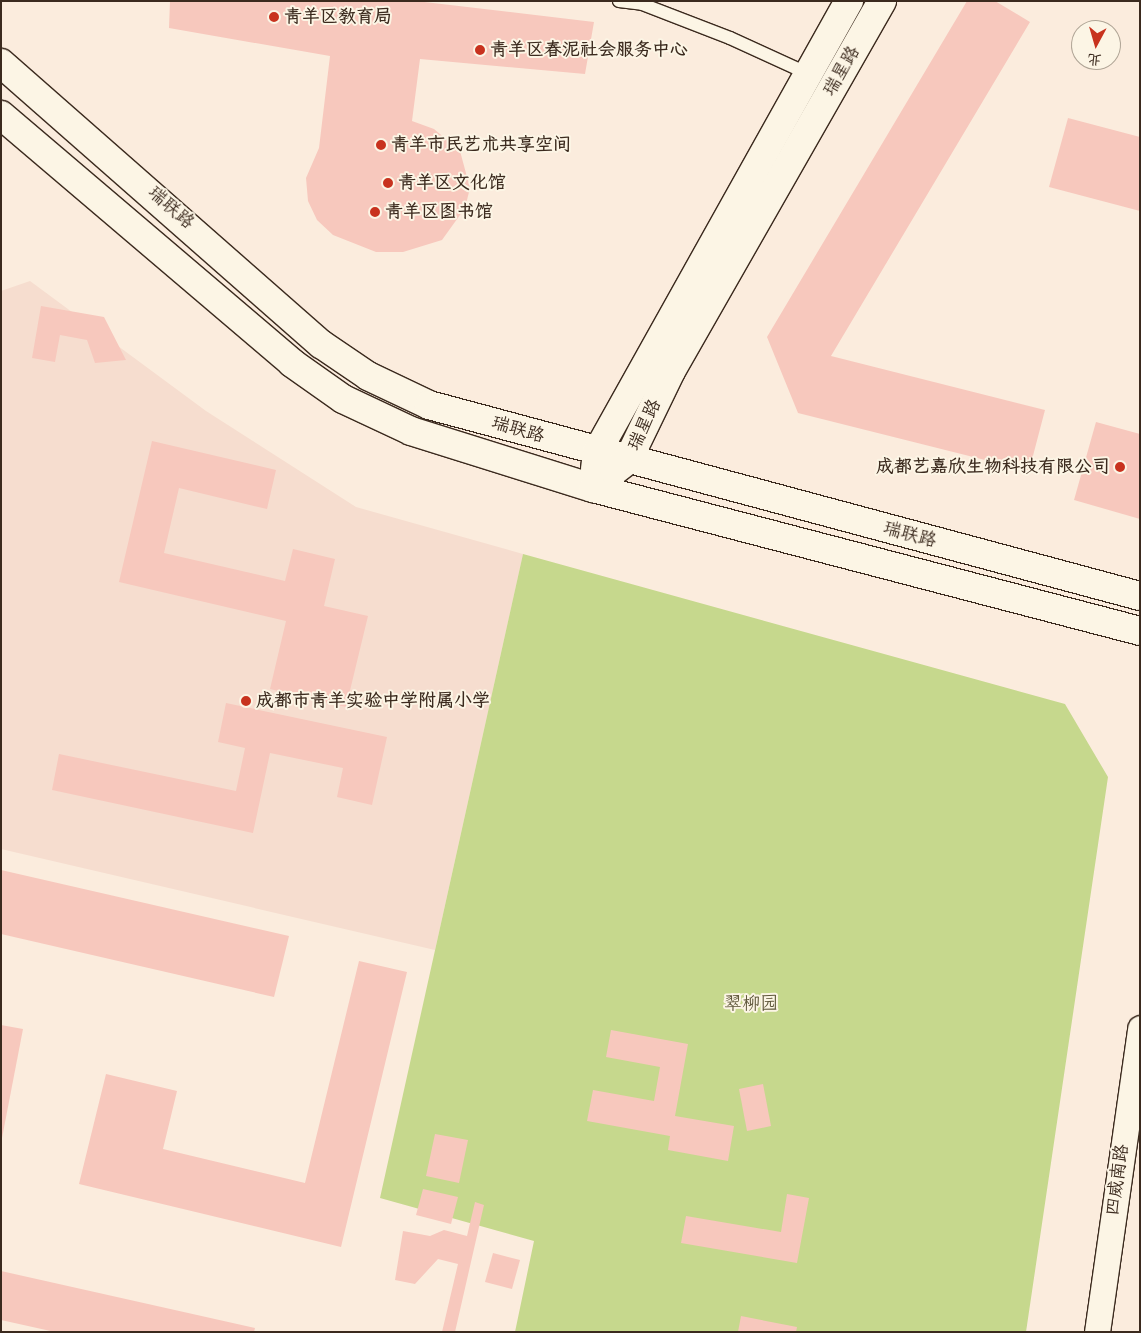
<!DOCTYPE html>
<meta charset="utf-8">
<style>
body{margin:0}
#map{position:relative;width:1141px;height:1333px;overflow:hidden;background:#fbecdd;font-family:"Architects Daughter","LXGW WenKai TC",sans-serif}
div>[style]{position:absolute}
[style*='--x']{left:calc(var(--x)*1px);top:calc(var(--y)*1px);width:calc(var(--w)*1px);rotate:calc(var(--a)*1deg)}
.built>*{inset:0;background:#f6ddcf}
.green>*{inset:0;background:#c6d88d}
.building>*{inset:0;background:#f7c8bd}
.roads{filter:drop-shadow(1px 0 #3b2a1e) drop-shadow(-1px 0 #3b2a1e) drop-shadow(0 1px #3b2a1e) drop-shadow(0 -1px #3b2a1e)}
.lane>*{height:12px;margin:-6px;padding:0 6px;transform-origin:6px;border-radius:6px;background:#fcf5e5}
.street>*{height:25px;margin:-12.5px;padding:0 12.5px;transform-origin:12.5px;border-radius:12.5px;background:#fcf5e5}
.secondary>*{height:28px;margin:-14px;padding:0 14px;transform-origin:14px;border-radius:14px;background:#fcf5e5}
.dots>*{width:14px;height:14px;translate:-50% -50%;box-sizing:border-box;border:2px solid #fcf5e5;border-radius:50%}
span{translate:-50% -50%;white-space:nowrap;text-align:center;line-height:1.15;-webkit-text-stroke:4px #fcf5e5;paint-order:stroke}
.poi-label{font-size:18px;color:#3b2a1e;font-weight:700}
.left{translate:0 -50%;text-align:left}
.right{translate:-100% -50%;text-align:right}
.street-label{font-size:18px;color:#3b2a1e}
.park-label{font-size:18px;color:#5e563a}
.frame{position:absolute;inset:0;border:2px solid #3b2a1e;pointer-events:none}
.north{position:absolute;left:1071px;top:20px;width:50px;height:50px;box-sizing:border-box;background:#fcf5e5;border:1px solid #afa495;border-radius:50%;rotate:186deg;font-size:14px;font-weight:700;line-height:20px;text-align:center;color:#3b2a1e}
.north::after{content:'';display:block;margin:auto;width:18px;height:22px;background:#c8321e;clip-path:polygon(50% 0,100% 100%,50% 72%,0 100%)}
</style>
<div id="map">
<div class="built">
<div style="clip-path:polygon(30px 281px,206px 411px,356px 507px,523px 554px,435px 950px,1px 849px,1px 291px)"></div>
</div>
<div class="green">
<div style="clip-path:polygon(523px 554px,1065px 704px,1108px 777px,1026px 1332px,515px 1332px,534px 1241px,380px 1198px)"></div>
</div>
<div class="building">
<div style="clip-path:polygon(170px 1px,416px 1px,594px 22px,585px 74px,420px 59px,412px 121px,434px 129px,460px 151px,470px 188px,465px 208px,442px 240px,403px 252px,376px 252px,333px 235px,317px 220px,308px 201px,306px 178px,319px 148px,330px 56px,169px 28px)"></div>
<div style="clip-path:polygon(967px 1px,995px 1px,1030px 22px,831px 356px,1045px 410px,1029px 471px,798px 413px,767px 337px)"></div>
<div style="clip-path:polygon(1068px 118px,1140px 137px,1140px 211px,1049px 187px)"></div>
<div style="clip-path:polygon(41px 306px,104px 317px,126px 360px,95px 363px,87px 340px,60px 335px,55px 362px,32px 358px)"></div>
<div style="clip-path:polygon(1096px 422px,1140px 434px,1140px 519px,1074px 500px)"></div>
<div style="clip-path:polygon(152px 441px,276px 470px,267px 509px,179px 488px,164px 553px,285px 581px,293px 549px,335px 559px,324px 606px,368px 616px,346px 707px,270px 689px,286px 621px,119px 582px)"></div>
<div style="clip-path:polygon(226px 703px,387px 737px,372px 805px,337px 797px,343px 768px,270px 753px,253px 833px,52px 790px,59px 754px,236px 791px,245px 748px,218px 742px)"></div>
<div style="clip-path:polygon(1px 870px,289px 936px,274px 997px,1px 934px)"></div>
<div style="clip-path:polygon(359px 961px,407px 972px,341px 1247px,79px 1184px,106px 1074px,177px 1091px,163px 1149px,305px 1183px)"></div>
<div style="clip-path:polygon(1px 1025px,23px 1029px,2px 1138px,1px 1138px)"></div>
<div style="clip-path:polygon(611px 1030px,688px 1044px,675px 1116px,734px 1126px,728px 1161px,668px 1150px,670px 1136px,587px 1121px,593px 1090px,654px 1101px,660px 1067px,606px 1057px)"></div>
<div style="clip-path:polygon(763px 1084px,771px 1126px,747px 1131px,739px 1089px)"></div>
<div style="clip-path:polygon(435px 1134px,468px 1140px,459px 1183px,426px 1176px)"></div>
<div style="clip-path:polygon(423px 1189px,458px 1197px,451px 1224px,416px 1215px)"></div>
<div style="clip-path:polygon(787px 1194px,809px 1198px,797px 1263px,681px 1243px,686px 1216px,781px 1232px)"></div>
<div style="clip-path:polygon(475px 1202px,484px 1205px,455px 1332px,442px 1332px,458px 1264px,438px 1259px,415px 1284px,395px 1280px,403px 1231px,430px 1236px,444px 1230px,467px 1236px)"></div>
<div style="clip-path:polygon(493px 1253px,520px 1260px,512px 1289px,485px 1282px)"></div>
<div style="clip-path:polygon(1px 1271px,255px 1328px,254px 1332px,55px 1332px,1px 1320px)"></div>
<div style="clip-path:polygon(741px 1316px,797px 1327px,796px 1332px,738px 1332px)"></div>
</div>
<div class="roads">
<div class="lane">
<div style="--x:619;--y:1;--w:23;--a:7"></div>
<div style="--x:642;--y:4;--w:94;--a:21.1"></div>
<div style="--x:730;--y:38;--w:89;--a:24.6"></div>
</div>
<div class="street">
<div style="--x:1097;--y:1332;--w:307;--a:-81.9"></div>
</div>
<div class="secondary">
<div style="--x:1;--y:63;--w:426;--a:41.3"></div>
<div style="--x:321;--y:344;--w:57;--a:34.2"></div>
<div style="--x:368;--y:376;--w:68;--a:25.4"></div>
<div style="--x:429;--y:405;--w:736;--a:15.04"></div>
<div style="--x:1;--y:115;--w:382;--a:40.4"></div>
<div style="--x:292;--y:363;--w:62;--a:35.2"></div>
<div style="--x:343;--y:399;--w:75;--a:25.2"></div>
<div style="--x:411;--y:431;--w:191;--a:17.4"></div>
<div style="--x:593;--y:488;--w:565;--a:14.65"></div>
<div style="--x:595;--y:469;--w:17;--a:-83"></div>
<div style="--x:597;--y:452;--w:517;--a:-60.81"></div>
<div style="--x:614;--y:471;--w:18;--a:-38"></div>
<div style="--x:628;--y:460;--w:99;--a:-64.2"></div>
<div style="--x:671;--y:371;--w:426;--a:-60.3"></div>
</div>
</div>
<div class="dots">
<div style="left:274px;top:17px;background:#c8321e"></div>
<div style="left:480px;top:50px;background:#c8321e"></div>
<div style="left:381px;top:145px;background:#c8321e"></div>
<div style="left:388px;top:183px;background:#c8321e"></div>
<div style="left:375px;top:212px;background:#c8321e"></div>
<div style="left:1120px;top:467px;background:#c8321e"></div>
<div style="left:246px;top:701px;background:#c8321e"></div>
</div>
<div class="poi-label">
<span class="left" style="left:284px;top:17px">青羊区教育局</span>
<span class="left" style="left:490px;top:50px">青羊区春泥社会服务中心</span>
<span class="left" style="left:391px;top:145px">青羊市民艺术共享空间</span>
<span class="left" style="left:398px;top:183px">青羊区文化馆</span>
<span class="left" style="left:385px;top:212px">青羊区图书馆</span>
<span class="right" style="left:1110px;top:467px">成都艺嘉欣生物科技有限公司</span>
<span class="left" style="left:256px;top:701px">成都市青羊实验中学附属小学</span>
</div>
<div class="street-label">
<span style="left:842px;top:71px;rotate:-60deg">瑞星路</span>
<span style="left:171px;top:208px;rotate:41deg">瑞联路</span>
<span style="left:645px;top:425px;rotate:-65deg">瑞星路</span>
<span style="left:518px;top:430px;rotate:16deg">瑞联路</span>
<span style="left:910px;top:535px;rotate:15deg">瑞联路</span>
<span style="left:1118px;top:1180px;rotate:-82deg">四威南路</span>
</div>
<div class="park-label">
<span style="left:751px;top:1004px">翠柳园</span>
</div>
<div class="frame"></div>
<div class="north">北</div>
</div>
